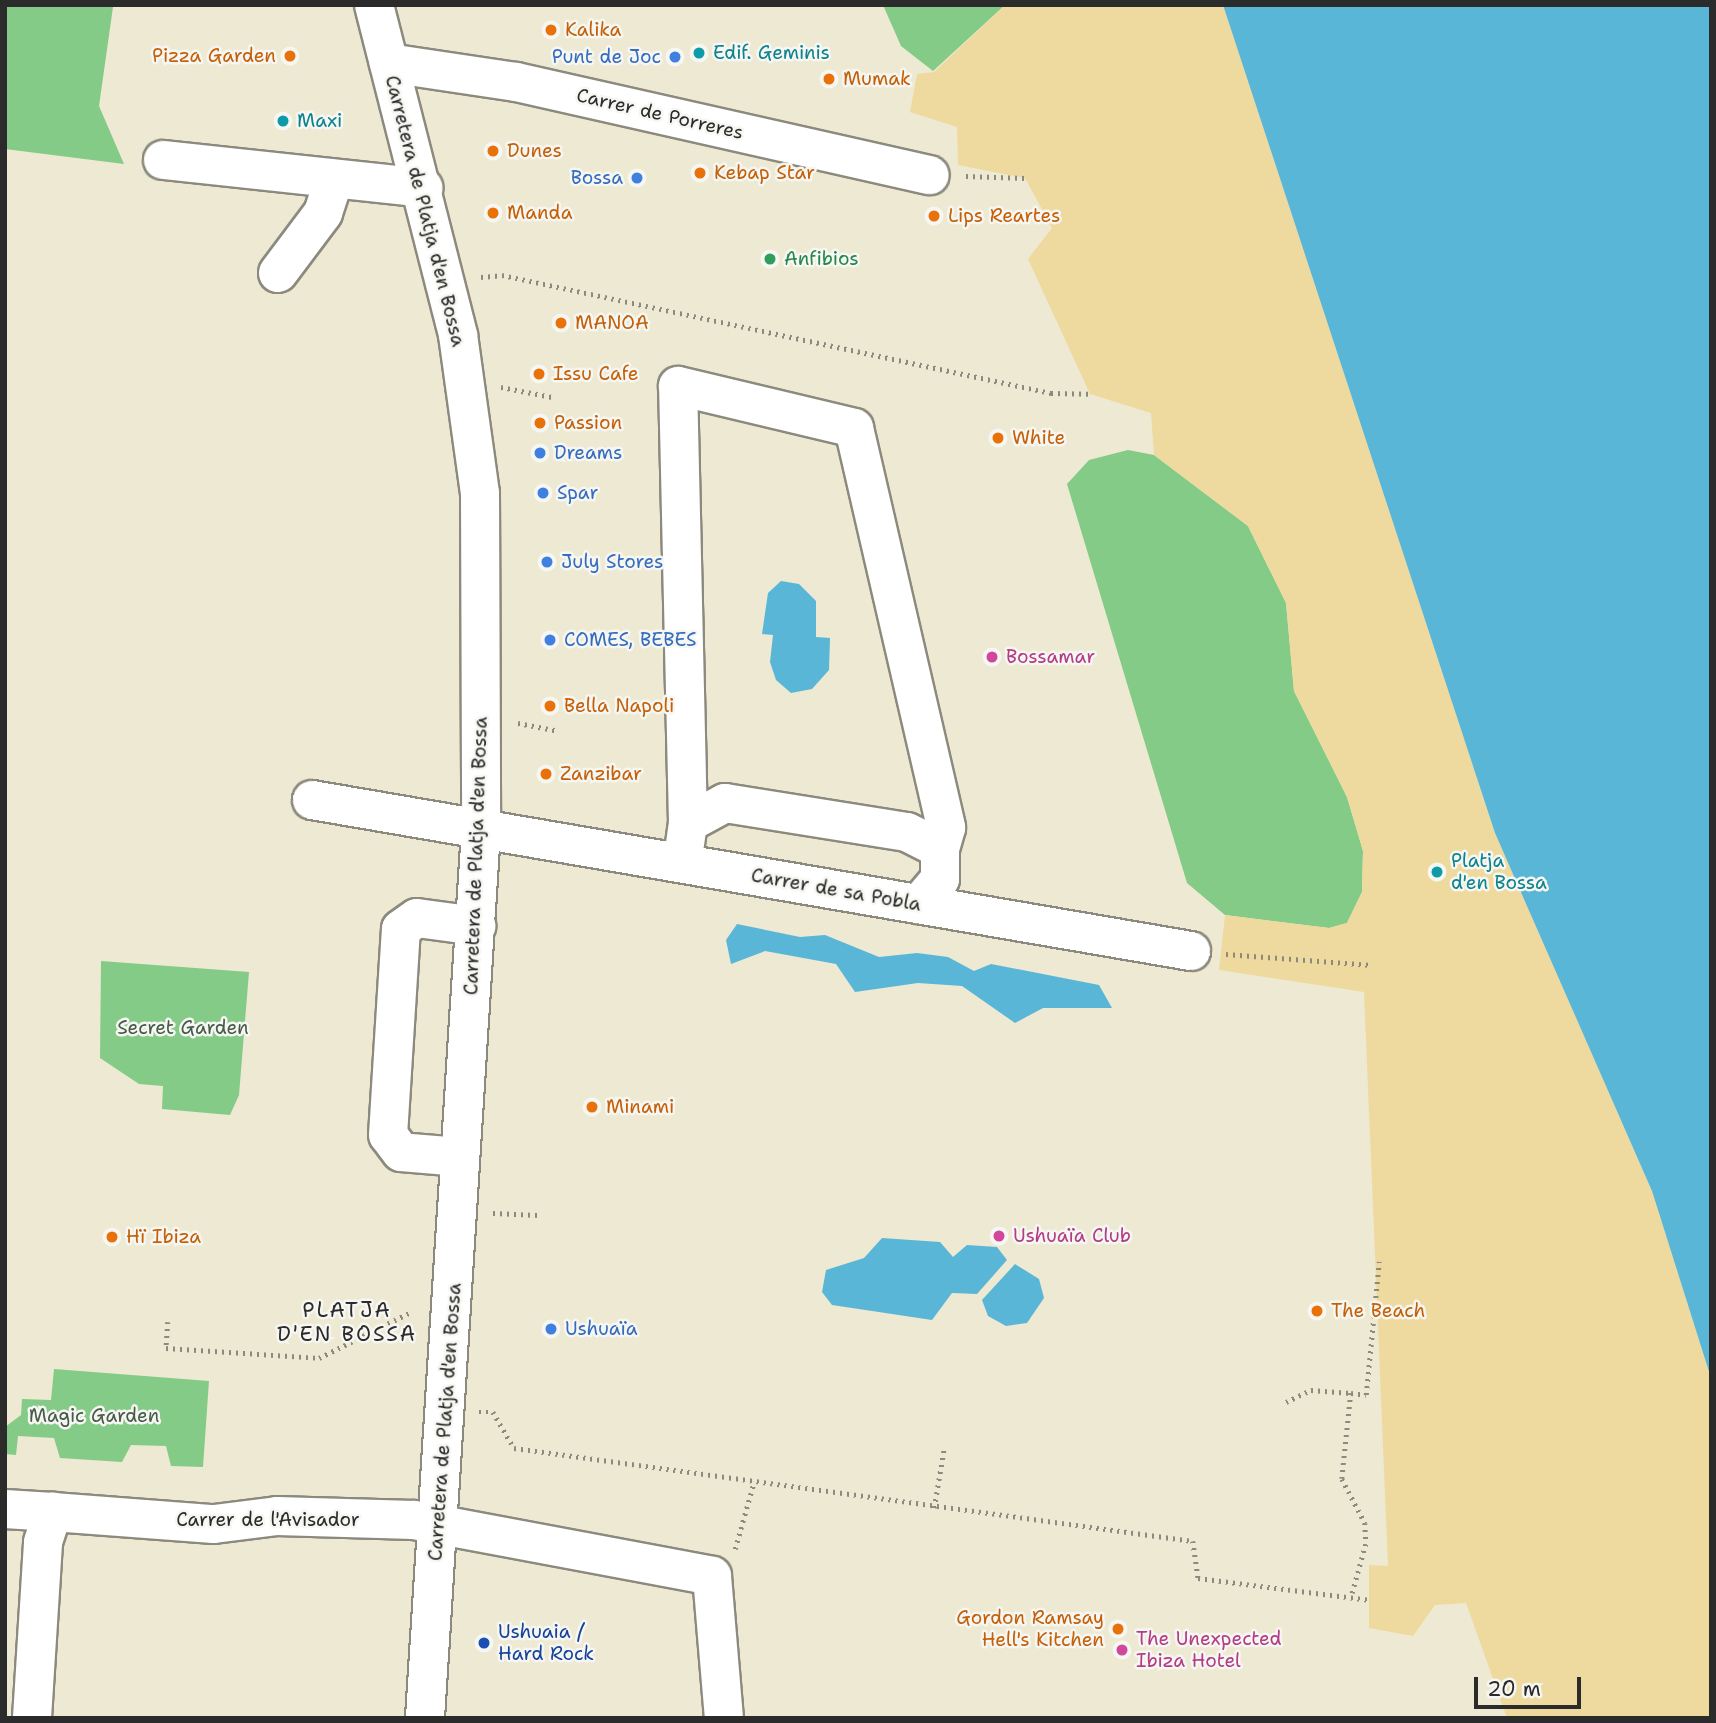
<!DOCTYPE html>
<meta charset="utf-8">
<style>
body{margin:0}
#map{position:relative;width:1716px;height:1723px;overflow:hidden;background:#eee9d2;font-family:"Shantell Sans",sans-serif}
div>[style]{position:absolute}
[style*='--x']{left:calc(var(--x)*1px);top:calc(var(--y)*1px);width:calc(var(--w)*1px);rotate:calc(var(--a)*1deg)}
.green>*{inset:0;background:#83cb87}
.sand>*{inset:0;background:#eeda9e}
.water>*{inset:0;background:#59b6d7}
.path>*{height:4.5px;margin-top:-2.25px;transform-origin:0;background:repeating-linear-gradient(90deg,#8c8a7e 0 2px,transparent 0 7px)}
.roads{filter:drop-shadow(2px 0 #8c8a7e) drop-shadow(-2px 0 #8c8a7e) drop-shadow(0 2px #8c8a7e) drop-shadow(0 -2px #8c8a7e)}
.minor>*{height:38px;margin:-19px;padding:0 19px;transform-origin:19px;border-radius:19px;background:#fff}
.dots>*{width:19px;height:19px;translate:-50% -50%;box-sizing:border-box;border:4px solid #f6f6f2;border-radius:50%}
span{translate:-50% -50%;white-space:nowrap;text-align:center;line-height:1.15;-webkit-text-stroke:5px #f6f6f2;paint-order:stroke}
.food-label{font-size:19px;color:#c56008}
.left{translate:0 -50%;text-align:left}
.right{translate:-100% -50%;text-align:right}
.culture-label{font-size:19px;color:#0d838f}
.shop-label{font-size:19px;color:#366cbe}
.street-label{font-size:19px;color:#2b2b2b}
.leisure-label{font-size:19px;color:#27864d}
.hotel-label{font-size:19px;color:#b23c85}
.park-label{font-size:19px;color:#455b47}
.transit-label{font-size:19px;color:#164399}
.neighbourhood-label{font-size:21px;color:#2b2b2b;letter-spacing:2px}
.frame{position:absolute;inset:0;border:7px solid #2b2b2b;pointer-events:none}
.scale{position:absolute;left:1474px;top:1677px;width:107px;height:32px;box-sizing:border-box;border:4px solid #2b2b2b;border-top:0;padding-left:9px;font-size:21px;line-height:24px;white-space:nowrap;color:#2b2b2b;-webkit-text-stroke:5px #f6f6f2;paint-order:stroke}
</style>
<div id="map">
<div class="green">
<div style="clip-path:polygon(5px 5px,113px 7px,99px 106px,124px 164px,5px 149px)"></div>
<div style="clip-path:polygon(883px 5px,1005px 5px,933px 71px,901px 46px)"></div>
<div style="clip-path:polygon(1128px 450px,1154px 455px,1248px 526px,1286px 603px,1294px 691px,1347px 797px,1363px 851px,1362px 892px,1347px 923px,1329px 928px,1225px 915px,1187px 883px,1067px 484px,1089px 460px)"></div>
<div style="clip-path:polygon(101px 961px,249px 972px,239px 1095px,230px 1115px,162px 1109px,163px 1086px,139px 1084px,100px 1058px)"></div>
<div style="clip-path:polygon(54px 1369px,209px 1381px,203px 1467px,171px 1466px,166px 1446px,131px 1445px,122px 1462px,60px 1458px,54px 1438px,18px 1436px,16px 1455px,5px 1454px,5px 1427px,21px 1415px,22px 1399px,51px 1400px)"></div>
</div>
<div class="sand">
<div style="clip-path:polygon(1005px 5px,1223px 5px,1495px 833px,1652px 1191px,1711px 1378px,1711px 1718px,1507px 1718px,1466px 1603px,1435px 1605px,1413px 1636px,1369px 1628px,1369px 1565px,1388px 1566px,1364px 992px,1219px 970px,1225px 915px,1329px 928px,1347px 923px,1362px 892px,1363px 851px,1347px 797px,1294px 691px,1286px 603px,1248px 526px,1154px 455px,1151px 413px,1090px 394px,1028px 259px,1052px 228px,1025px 178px,958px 165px,957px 127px,910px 112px,917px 74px,934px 72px)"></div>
</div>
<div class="water">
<div style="clip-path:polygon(1223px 5px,1711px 5px,1711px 1378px,1652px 1191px,1495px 833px)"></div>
<div style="clip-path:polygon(781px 581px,799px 584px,816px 601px,816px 637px,830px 638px,829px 670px,812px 689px,791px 693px,776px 680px,770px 662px,773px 635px,762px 634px,768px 593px)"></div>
<div style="clip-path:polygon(737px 924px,800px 937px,825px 935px,879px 957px,917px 953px,948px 957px,974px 971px,991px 964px,1099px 985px,1112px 1008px,1043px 1008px,1015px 1023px,962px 986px,918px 983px,855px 992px,836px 964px,765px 951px,731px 964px,726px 940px)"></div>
<div style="clip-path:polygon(882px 1238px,940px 1242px,953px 1257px,967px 1245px,997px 1247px,1007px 1260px,977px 1294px,952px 1293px,932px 1320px,832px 1305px,822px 1292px,826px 1270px,864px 1258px)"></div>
<div style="clip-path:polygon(1015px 1264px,1039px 1279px,1044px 1298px,1027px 1323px,1006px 1326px,988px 1316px,982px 1300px)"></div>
</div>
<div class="path">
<div style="--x:966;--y:176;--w:59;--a:1.9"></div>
<div style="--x:481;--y:277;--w:21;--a:-5"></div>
<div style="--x:502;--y:275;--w:562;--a:12.13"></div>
<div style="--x:1051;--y:393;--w:39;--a:1"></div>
<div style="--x:501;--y:387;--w:52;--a:11.1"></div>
<div style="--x:518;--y:723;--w:38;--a:11"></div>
<div style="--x:1226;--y:954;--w:146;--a:4.3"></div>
<div style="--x:493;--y:1213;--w:45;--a:2.5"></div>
<div style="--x:168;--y:1322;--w:26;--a:94"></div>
<div style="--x:166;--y:1348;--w:153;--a:3.7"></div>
<div style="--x:319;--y:1358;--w:105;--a:-26.6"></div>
<div style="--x:1351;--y:1393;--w:15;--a:8"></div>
<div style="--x:1366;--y:1395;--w:134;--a:-84.4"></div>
<div style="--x:1286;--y:1402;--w:28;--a:-26"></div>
<div style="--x:1311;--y:1390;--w:40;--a:4.3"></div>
<div style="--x:1351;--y:1393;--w:86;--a:96"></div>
<div style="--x:1342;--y:1479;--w:50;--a:62.4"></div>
<div style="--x:1365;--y:1523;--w:21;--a:87"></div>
<div style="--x:1366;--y:1544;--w:56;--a:105.5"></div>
<div style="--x:479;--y:1412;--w:14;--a:0"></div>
<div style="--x:493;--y:1412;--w:42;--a:59.7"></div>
<div style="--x:514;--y:1448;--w:685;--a:7.8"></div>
<div style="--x:1193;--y:1541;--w:37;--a:82"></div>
<div style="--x:1198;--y:1578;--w:172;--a:7.3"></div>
<div style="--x:934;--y:1508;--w:60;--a:-80.4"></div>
<div style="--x:735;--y:1549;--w:70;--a:-74.2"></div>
</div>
<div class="roads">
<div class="minor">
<div style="--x:374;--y:5;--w:341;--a:75.7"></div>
<div style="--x:458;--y:335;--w:160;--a:82.1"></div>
<div style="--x:480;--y:493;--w:337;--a:89.8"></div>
<div style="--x:481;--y:830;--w:890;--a:93.61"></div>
<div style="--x:389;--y:63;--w:128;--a:8.5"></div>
<div style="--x:516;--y:82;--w:424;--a:12.7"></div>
<div style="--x:163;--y:160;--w:262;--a:6.1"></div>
<div style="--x:278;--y:273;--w:75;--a:-53.1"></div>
<div style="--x:323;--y:213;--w:36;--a:-72"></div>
<div style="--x:312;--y:800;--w:892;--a:9.75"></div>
<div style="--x:688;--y:823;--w:437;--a:-91.3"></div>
<div style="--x:678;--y:386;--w:181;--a:13.4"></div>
<div style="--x:854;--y:428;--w:410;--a:77"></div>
<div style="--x:946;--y:828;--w:22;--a:106"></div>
<div style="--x:685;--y:844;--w:21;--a:-82"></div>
<div style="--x:688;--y:823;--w:42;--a:-28.4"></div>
<div style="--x:725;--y:803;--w:184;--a:9.1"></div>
<div style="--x:907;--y:832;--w:37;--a:27"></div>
<div style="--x:940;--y:849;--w:30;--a:90"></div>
<div style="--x:940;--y:879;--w:33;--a:130"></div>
<div style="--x:460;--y:1157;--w:59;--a:-175.2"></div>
<div style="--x:401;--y:1152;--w:21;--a:-127"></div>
<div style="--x:388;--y:1135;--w:206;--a:-86.4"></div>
<div style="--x:401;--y:929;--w:19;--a:-35"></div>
<div style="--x:417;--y:918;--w:60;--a:7.7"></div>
<div style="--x:5;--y:1509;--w:48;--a:3.6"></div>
<div style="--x:32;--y:1718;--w:176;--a:-86.4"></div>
<div style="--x:43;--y:1542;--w:32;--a:-72"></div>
<div style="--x:53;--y:1512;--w:161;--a:4.3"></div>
<div style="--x:214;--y:1524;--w:64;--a:-7.2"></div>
<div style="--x:277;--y:1516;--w:137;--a:1.7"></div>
<div style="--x:414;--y:1520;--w:303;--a:10.6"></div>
<div style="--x:712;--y:1576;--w:143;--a:85.2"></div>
</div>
</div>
<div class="dots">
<div style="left:551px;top:30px;background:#e8710a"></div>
<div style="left:699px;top:53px;background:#0f9aa8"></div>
<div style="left:290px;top:56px;background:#e8710a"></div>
<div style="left:675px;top:57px;background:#3f7fe0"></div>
<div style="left:829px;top:79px;background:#e8710a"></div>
<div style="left:283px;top:121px;background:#0f9aa8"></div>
<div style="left:493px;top:151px;background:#e8710a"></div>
<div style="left:700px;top:173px;background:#e8710a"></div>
<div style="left:637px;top:178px;background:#3f7fe0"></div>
<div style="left:493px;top:213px;background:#e8710a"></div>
<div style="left:934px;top:216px;background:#e8710a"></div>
<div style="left:770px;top:259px;background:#2e9e5b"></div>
<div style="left:561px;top:323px;background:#e8710a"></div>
<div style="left:539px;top:374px;background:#e8710a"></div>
<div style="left:540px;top:423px;background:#e8710a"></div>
<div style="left:998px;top:438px;background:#e8710a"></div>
<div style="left:540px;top:453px;background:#3f7fe0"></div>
<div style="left:543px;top:493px;background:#3f7fe0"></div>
<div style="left:547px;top:562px;background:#3f7fe0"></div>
<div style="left:550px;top:640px;background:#3f7fe0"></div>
<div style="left:992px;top:657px;background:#d1479c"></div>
<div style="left:550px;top:706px;background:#e8710a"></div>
<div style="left:546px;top:774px;background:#e8710a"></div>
<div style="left:1437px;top:872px;background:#0f9aa8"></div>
<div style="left:592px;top:1107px;background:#e8710a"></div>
<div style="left:999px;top:1236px;background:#d1479c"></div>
<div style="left:112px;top:1237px;background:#e8710a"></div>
<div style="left:1317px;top:1311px;background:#e8710a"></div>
<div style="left:551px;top:1329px;background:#3f7fe0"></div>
<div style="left:1118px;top:1629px;background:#e8710a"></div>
<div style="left:484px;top:1643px;background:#1a4fb4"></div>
<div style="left:1122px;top:1650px;background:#d1479c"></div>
</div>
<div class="food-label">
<span class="left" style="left:565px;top:30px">Kalika</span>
<span class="right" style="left:276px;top:56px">Pizza Garden</span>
<span class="left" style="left:843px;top:79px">Mumak</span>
<span class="left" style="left:507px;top:151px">Dunes</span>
<span class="left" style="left:714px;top:173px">Kebap Star</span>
<span class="left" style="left:507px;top:213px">Manda</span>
<span class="left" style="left:948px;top:216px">Lips Reartes</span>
<span class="left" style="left:575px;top:323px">MANOA</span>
<span class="left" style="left:553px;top:374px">Issu Cafe</span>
<span class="left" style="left:554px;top:423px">Passion</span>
<span class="left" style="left:1012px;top:438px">White</span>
<span class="left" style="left:564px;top:706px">Bella Napoli</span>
<span class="left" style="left:560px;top:774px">Zanzibar</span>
<span class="left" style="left:606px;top:1107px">Minami</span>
<span class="left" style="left:126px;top:1237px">Hï Ibiza</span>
<span class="left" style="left:1331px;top:1311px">The Beach</span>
<span class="right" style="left:1104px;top:1629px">Gordon Ramsay<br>Hell's Kitchen</span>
</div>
<div class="culture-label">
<span class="left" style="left:713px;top:53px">Edif. Geminis</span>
<span class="left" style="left:297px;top:121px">Maxi</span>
<span class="left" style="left:1451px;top:872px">Platja<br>d'en Bossa</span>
</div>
<div class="shop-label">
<span class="right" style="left:661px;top:57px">Punt de Joc</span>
<span class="right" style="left:623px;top:178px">Bossa</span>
<span class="left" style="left:554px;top:453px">Dreams</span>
<span class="left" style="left:557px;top:493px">Spar</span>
<span class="left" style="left:561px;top:562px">July Stores</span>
<span class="left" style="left:564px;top:640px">COMES, BEBES</span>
<span class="left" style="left:565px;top:1329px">Ushuaïa</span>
</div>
<div class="street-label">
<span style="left:660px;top:114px;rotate:13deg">Carrer de Porreres</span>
<span style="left:425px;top:211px;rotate:76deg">Carretera de Platja d'en Bossa</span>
<span style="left:476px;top:856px;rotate:-88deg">Carretera de Platja d'en Bossa</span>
<span style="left:836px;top:890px;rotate:10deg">Carrer de sa Pobla</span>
<span style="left:445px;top:1422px;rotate:-86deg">Carretera de Platja d'en Bossa</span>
<span style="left:268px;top:1520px">Carrer de l'Avisador</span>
</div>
<div class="leisure-label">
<span class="left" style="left:784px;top:259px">Anfibios</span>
</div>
<div class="hotel-label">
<span class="left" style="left:1006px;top:657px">Bossamar</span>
<span class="left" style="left:1013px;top:1236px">Ushuaïa Club</span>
<span class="left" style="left:1136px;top:1650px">The Unexpected<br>Ibiza Hotel</span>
</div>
<div class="park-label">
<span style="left:183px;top:1028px">Secret Garden</span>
<span style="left:94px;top:1416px">Magic Garden</span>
</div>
<div class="transit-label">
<span class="left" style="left:498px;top:1643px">Ushuaia /<br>Hard Rock</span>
</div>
<div class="neighbourhood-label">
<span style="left:347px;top:1322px">PLATJA<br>D'EN BOSSA</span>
</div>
<div class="frame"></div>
<div class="scale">20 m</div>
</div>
